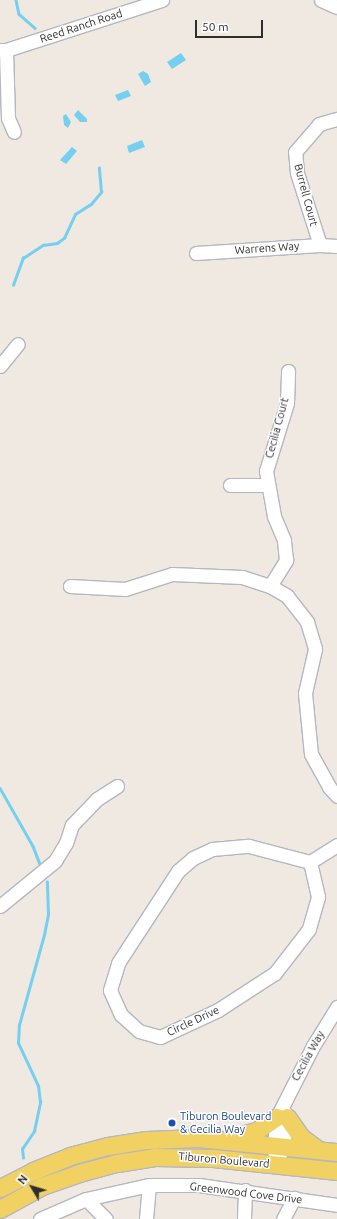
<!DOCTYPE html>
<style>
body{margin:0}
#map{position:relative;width:337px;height:1219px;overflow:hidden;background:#efe9e1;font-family:Ubuntu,sans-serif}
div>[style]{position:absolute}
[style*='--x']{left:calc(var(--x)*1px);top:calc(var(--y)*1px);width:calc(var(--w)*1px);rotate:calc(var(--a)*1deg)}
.water>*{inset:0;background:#75cff0}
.stream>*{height:2.5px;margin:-1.25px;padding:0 1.25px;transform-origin:1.25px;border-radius:1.25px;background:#75cff0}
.roads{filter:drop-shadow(1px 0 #b4b7c1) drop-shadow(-1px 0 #b4b7c1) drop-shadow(0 1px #b4b7c1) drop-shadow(0 -1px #b4b7c1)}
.minor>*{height:13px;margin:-6.5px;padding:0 6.5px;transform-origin:6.5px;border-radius:6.5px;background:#fff}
.major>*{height:17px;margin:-8.5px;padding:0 8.5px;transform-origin:8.5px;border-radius:8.5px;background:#f2d163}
.dots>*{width:11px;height:11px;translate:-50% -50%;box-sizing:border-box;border:2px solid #fff;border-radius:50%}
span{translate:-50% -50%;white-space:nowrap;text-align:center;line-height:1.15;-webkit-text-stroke:3px #fff;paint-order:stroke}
.street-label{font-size:11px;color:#2e2e2e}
.transit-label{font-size:11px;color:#164399}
.left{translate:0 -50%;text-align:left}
.north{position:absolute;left:12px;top:1167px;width:40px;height:40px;-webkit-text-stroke:3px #fff;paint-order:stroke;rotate:308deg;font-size:11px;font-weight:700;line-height:16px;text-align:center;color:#2e2e2e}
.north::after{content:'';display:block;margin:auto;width:14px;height:18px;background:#2e2e2e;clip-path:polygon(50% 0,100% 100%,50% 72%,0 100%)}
.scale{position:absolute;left:195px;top:20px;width:68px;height:18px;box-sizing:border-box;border:2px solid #2e2e2e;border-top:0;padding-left:5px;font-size:12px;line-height:14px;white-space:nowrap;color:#2e2e2e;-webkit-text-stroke:3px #fff;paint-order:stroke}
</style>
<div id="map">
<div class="water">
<div style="clip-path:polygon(181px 53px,186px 60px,172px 69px,167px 62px)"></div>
<div style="clip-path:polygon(143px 71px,148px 74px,151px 82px,145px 86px,138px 74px)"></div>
<div style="clip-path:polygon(128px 90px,131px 96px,118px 101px,115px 95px)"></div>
<div style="clip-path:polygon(78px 110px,87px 119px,87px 122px,80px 122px,74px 115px)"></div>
<div style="clip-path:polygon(66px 114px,71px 122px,68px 128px,64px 125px,63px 116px)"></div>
<div style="clip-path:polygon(142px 140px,145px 147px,129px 153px,127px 146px)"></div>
<div style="clip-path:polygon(72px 147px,77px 151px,66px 164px,60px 160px)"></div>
</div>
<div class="stream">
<div style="--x:16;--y:0;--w:14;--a:78"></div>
<div style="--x:19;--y:14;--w:21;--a:41"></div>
<div style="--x:13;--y:285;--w:29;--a:-70"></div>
<div style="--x:23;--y:258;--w:24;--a:-33"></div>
<div style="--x:43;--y:245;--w:14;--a:-8"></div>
<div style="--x:57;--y:243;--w:9;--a:-36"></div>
<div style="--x:64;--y:238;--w:26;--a:-65"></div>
<div style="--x:75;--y:214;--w:19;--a:-32"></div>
<div style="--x:91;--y:204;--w:16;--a:-50"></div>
<div style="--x:101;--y:192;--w:24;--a:-95"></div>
<div style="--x:0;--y:788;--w:67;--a:60.4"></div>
<div style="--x:33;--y:846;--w:22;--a:69"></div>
<div style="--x:23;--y:1158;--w:9;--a:-96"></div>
<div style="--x:22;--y:1149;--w:22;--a:-56"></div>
<div style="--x:34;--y:1131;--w:30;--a:-78"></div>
<div style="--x:40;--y:1102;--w:16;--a:-97"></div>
<div style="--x:38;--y:1086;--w:47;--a:-114.9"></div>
<div style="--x:18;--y:1043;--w:18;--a:-87"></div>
<div style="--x:19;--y:1025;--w:93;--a:-74.5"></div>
<div style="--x:44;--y:935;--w:21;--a:-79"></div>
<div style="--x:48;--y:914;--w:32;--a:-92"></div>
</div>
<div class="roads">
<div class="minor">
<div style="--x:321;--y:0;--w:17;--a:24"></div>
<div style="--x:0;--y:50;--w:6;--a:0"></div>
<div style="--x:6;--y:50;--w:164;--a:-17.8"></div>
<div style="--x:6;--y:50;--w:68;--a:88.3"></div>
<div style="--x:8;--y:118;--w:15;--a:67"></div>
<div style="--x:320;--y:245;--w:76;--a:-107.7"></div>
<div style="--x:297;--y:173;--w:21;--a:-95"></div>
<div style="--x:295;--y:152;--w:37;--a:-49"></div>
<div style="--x:319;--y:124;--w:19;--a:-16"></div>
<div style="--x:196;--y:253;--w:124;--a:-3.7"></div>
<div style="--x:320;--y:245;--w:17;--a:3"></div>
<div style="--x:0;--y:366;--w:28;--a:-51"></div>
<div style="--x:230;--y:485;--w:37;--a:0"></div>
<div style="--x:70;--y:586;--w:55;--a:3.1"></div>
<div style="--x:125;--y:589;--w:49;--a:-17.7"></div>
<div style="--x:172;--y:574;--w:70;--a:2.5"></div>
<div style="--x:242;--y:577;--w:29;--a:18"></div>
<div style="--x:270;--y:586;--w:20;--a:30"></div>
<div style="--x:287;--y:596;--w:33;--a:52"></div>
<div style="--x:307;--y:622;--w:28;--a:73"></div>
<div style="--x:315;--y:649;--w:45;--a:102.8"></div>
<div style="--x:305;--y:693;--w:61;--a:84.4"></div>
<div style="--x:311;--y:754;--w:38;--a:61"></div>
<div style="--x:329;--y:787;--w:12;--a:48"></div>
<div style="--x:270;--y:586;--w:31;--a:-58"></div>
<div style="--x:286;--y:560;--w:20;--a:-96"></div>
<div style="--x:284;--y:540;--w:26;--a:-113"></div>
<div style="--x:274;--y:516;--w:46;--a:-100.1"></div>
<div style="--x:266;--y:471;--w:71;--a:-72.8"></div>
<div style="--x:287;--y:403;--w:32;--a:-88"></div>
<div style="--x:249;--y:846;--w:63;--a:14.7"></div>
<div style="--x:310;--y:862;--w:36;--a:77"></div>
<div style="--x:318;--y:897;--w:33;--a:106"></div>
<div style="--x:309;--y:929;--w:56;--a:127.7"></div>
<div style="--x:275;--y:973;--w:68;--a:147"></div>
<div style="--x:218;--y:1010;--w:64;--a:155"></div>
<div style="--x:160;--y:1037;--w:22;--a:-164"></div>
<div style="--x:139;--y:1031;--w:24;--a:-138"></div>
<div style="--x:121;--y:1015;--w:27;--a:-114"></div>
<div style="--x:110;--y:990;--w:28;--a:-73"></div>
<div style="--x:118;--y:963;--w:110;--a:-56.9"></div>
<div style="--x:178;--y:871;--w:20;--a:-41"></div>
<div style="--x:193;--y:858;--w:21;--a:-25"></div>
<div style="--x:212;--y:849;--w:37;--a:-5"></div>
<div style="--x:310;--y:862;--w:32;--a:-32"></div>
<div style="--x:0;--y:906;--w:71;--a:-39.3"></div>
<div style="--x:55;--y:861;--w:21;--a:-59"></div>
<div style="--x:66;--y:843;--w:19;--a:-72"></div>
<div style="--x:72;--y:825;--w:36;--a:-46"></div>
<div style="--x:97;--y:799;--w:24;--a:-33"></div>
<div style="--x:280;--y:1154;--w:9;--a:-63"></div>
<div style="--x:284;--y:1146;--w:33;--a:-88"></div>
<div style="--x:276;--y:1165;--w:20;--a:-96"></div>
<div style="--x:274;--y:1145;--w:28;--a:-84"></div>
<div style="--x:277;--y:1117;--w:80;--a:-63.1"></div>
<div style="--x:313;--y:1046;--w:46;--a:-58.4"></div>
<div style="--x:86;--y:1199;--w:28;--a:45"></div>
<div style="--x:40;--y:1219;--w:50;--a:-23.5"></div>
<div style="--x:86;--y:1199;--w:65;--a:-12.5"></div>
<div style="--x:149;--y:1185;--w:50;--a:0"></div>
<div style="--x:199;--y:1185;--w:139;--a:8.2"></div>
<div style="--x:146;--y:1219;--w:34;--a:-85"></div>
<div style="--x:244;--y:1219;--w:29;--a:-88"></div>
<div style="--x:283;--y:1219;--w:24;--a:-62"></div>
</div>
<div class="major">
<div style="--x:287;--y:1117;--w:24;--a:55"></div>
<div style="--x:301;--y:1137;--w:21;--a:37"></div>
<div style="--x:235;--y:1137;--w:22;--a:-16"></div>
<div style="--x:256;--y:1131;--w:25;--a:-34"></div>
<div style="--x:0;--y:1188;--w:37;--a:-27"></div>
<div style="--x:33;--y:1171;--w:40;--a:-22"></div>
<div style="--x:70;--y:1156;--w:39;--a:-15"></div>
<div style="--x:108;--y:1146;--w:39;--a:-9"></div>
<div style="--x:147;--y:1140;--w:51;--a:-2.2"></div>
<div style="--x:198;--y:1138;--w:140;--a:5.8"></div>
<div style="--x:0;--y:1209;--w:48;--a:-28.7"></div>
<div style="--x:42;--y:1186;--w:39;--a:-19"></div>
<div style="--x:79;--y:1173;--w:39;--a:-15"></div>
<div style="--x:117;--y:1163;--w:38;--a:-9"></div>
<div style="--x:155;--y:1157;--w:58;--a:1"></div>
<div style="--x:213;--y:1158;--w:125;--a:6"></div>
</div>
</div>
<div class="dots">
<div style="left:172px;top:1123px;background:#1a4fb4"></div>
</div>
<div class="street-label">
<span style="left:81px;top:26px;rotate:-18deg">Reed Ranch Road</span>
<span style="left:306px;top:195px;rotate:75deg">Burrell Court</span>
<span style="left:267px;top:248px;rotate:-4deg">Warrens Way</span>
<span style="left:277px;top:428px;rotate:-75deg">Cecilia Court</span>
<span style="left:193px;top:1021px;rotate:-25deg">Circle Drive</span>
<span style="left:308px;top:1056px;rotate:-61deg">Cecilia Way</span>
<span style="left:224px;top:1160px;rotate:5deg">Tiburon Boulevard</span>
<span style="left:246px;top:1193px;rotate:7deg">Greenwood Cove Drive</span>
</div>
<div class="transit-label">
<span class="left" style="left:180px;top:1123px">Tiburon Boulevard<br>&amp; Cecilia Way</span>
</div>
<div class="north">N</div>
<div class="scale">50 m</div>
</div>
